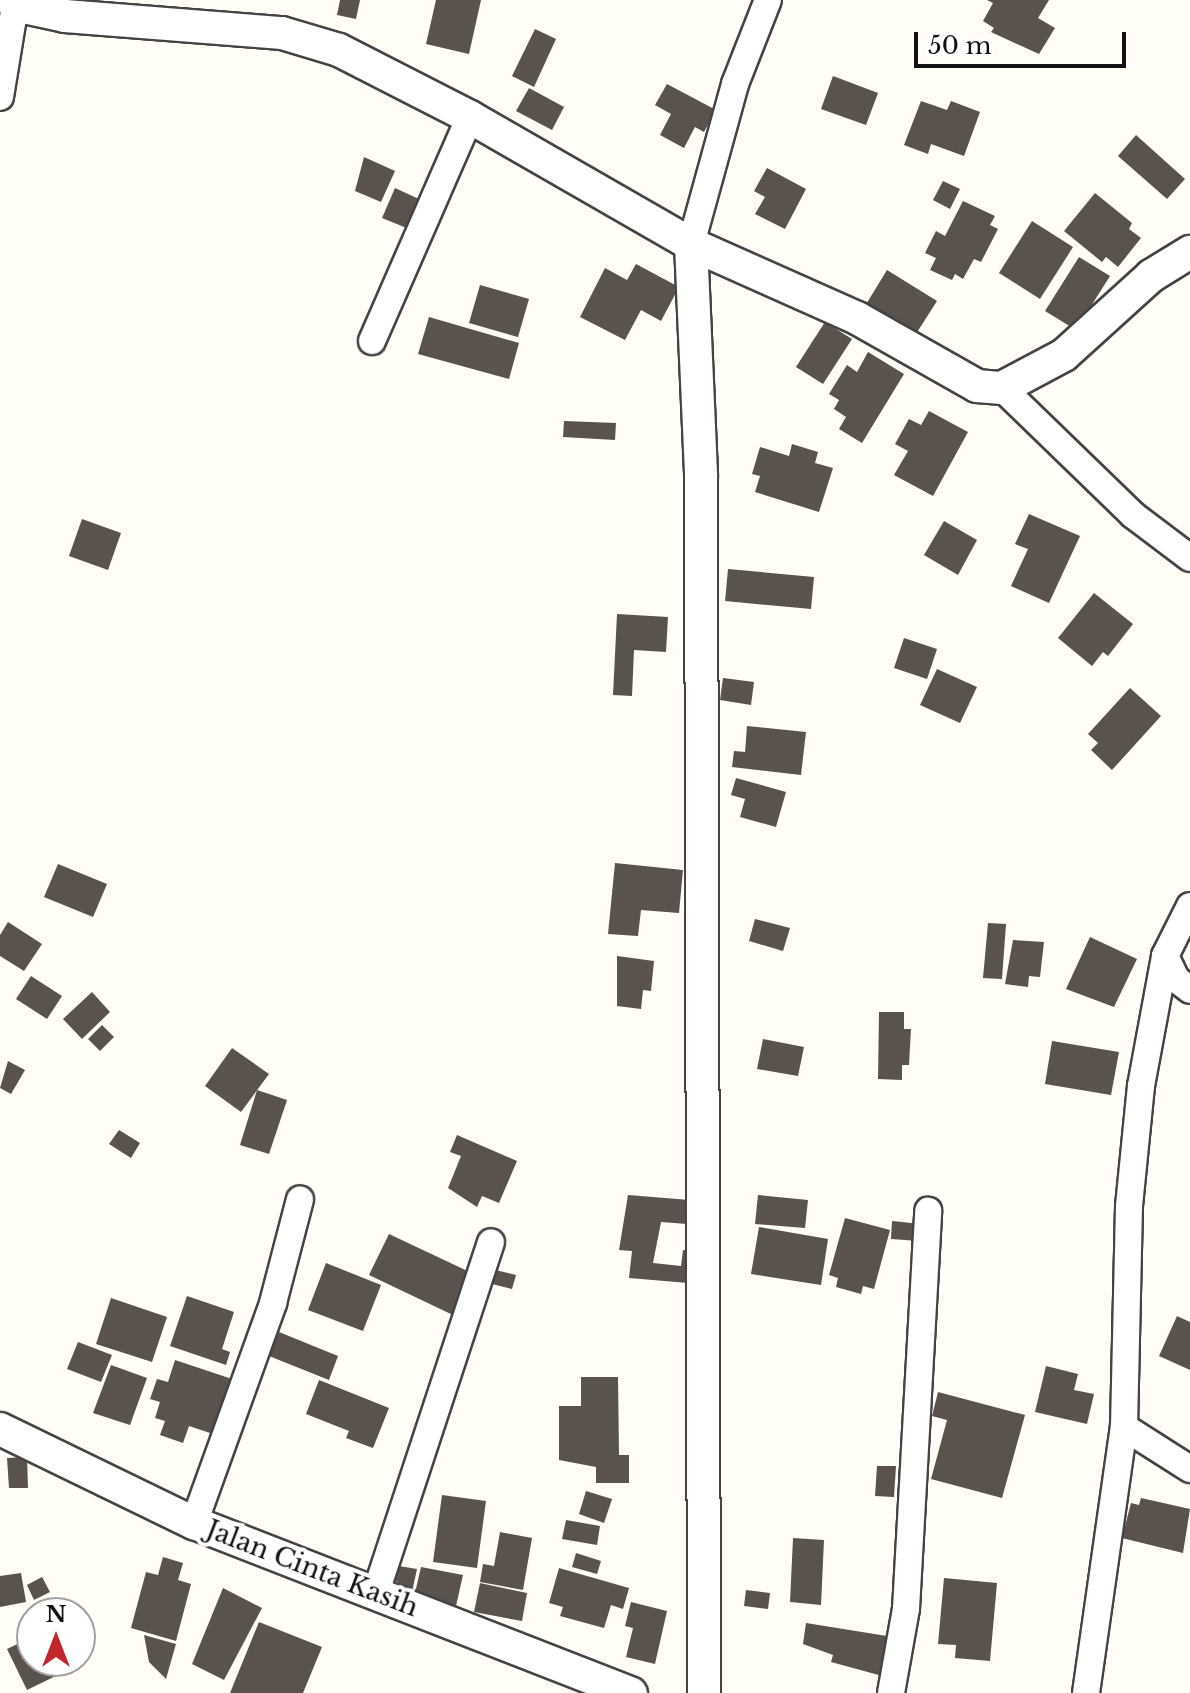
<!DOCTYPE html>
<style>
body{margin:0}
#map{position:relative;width:1190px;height:1693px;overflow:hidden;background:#fffdf5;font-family:"Libre Baskerville",serif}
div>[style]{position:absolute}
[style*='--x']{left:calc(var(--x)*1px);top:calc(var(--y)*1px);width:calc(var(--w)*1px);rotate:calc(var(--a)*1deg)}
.building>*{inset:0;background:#5a524d}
.roads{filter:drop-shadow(2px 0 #444) drop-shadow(-2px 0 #444) drop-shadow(0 2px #444) drop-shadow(0 -2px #444)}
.minor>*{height:26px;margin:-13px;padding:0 13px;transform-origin:13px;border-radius:13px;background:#fff}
.tertiary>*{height:32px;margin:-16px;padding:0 16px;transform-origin:16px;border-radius:16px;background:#fff}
span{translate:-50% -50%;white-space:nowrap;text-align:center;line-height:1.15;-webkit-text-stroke:8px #fff;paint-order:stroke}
.street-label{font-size:26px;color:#111}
.north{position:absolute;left:16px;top:1597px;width:80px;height:80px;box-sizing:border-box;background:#fff;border:2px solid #a0a0a0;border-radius:50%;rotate:0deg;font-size:22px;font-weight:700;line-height:32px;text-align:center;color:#111}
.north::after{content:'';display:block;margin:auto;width:28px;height:36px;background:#c4262e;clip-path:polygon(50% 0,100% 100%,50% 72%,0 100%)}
.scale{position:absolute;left:914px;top:32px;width:212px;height:36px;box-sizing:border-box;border:4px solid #111;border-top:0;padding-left:10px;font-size:24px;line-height:28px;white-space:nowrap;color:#111;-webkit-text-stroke:6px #fff;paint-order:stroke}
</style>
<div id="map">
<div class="building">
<div style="clip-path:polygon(340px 0,360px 0,356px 19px,337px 15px)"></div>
<div style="clip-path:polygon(436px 0,481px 0,469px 54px,426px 44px)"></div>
<div style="clip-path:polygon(987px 0,1049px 0,1038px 18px,1055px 28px,1039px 54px,991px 32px,994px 28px,983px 21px,993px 3px)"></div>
<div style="clip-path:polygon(535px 29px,556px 39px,534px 87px,512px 76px)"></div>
<div style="clip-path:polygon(833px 76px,878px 93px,866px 125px,821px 109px)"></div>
<div style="clip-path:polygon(667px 84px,716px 110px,704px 132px,695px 127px,684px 148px,660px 135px,671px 114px,655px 105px)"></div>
<div style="clip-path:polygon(529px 88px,564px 107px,552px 130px,516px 111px)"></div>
<div style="clip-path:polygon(921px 101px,947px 110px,951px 101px,980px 112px,964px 156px,931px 144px,928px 154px,904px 145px)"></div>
<div style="clip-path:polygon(1136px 135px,1185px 179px,1167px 199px,1118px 156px)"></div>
<div style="clip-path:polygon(364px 157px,395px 171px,381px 202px,355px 191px)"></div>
<div style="clip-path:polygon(767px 168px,806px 189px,785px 229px,755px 214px,765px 197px,754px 191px)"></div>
<div style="clip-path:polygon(943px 181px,960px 189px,950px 209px,933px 200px)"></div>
<div style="clip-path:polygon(395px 188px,421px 200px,409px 229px,382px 218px)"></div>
<div style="clip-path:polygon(1095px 193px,1132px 223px,1129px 229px,1141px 238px,1118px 267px,1106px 257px,1102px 262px,1064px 231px)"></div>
<div style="clip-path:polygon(963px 201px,995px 216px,990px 225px,998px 229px,981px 262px,974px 259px,963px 279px,955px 274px,952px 280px,930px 270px,936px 258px,925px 253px,936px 231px,945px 236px)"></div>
<div style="clip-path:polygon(1032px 221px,1073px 247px,1040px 299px,999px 273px)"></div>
<div style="clip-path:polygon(1079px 257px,1110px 276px,1076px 330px,1045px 311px)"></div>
<div style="clip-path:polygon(636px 264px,679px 287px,661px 321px,641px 310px,625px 340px,580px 317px,605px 268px,627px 280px)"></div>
<div style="clip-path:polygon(887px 270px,937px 301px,914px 337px,865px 306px)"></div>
<div style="clip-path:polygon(480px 285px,529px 299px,518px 337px,469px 323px)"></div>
<div style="clip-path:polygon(429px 317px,519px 343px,509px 379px,418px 354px)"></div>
<div style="clip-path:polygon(825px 322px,852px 339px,823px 384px,796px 367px)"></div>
<div style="clip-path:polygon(868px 352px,904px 374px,862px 443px,839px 429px,846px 417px,834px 409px,839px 400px,829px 394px,847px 365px,857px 372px)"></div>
<div style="clip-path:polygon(929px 411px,968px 432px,933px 496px,894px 475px,908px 451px,895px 444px,909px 419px,921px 425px)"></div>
<div style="clip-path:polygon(564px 421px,616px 423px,615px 440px,563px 437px)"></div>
<div style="clip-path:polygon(792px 444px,818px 452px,815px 463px,833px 468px,819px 512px,755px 492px,760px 476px,752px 474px,760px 447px,789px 456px)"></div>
<div style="clip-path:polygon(1029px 514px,1080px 536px,1049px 603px,1011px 586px,1028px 549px,1015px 544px)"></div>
<div style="clip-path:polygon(82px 519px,121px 533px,108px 570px,69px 556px)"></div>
<div style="clip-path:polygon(944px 521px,977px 540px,958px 575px,924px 555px)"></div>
<div style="clip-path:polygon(728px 569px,814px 577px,811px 609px,725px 601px)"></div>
<div style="clip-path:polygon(1094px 593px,1133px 624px,1108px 656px,1103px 652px,1092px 666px,1058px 638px)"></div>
<div style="clip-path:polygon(617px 614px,668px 617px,666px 652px,634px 650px,632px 696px,613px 695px)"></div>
<div style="clip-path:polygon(904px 638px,937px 649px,927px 679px,894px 668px)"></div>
<div style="clip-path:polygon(937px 669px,977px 687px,960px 723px,920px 705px)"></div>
<div style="clip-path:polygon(723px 678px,754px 682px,751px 705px,720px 700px)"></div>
<div style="clip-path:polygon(1130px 688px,1161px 716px,1112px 770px,1091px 750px,1098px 743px,1088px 734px)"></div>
<div style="clip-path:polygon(747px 726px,806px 732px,801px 775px,732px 767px,734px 751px,745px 752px)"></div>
<div style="clip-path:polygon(736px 778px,786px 792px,776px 827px,740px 817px,745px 799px,731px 795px)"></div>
<div style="clip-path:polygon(615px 863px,683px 870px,679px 913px,641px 910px,638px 936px,608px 934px)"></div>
<div style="clip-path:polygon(58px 864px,107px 884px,93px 917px,44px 897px)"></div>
<div style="clip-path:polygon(755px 919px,790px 928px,783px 951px,749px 941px)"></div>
<div style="clip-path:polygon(8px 922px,42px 944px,24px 971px,0 956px,0 935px)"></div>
<div style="clip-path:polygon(988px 923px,1006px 924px,1002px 979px,983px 978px)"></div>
<div style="clip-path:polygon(1090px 937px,1137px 959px,1114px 1007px,1066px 989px)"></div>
<div style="clip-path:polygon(1013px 940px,1044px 942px,1040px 977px,1029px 976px,1028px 987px,1005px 984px)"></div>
<div style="clip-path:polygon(617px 956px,654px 961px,651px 991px,643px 990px,641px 1009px,617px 1006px)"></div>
<div style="clip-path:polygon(31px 976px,62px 996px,47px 1019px,16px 999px)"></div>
<div style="clip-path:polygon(92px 992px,110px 1012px,82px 1039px,63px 1019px)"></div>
<div style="clip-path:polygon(879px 1012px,904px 1012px,904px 1029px,911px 1029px,909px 1065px,902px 1065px,902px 1080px,878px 1079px)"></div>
<div style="clip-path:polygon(102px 1025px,114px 1037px,100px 1051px,88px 1039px)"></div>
<div style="clip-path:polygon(763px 1039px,804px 1047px,798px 1076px,757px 1069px)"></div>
<div style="clip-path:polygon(1052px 1041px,1119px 1052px,1111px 1095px,1045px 1084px)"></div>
<div style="clip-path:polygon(232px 1048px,269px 1074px,241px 1112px,205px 1086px)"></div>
<div style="clip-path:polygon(8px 1061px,25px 1070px,11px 1094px,0 1088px)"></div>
<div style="clip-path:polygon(257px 1090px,287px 1100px,269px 1154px,240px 1145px)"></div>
<div style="clip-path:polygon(119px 1130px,140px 1143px,131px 1158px,109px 1144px)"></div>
<div style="clip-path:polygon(457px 1135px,517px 1161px,499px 1203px,482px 1196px,477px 1207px,448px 1188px,461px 1156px,450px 1152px)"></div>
<div style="clip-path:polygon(628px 1195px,702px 1201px,700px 1225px,661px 1222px,653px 1263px,681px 1266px,683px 1250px,703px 1252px,700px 1284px,629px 1278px,632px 1251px,619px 1250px)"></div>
<div style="clip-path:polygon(758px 1195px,808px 1200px,805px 1228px,755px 1224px)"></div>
<div style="clip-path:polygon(845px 1218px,890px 1230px,874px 1289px,863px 1286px,861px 1294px,836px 1287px,838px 1278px,829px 1275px)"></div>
<div style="clip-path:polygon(892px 1221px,921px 1224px,919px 1241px,891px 1239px)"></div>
<div style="clip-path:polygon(759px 1227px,828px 1239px,821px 1285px,751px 1274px)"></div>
<div style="clip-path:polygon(389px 1234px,476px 1275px,455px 1316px,369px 1275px)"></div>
<div style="clip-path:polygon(326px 1263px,381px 1285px,363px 1331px,308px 1310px)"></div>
<div style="clip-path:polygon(483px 1267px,516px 1275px,512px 1289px,480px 1281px)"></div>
<div style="clip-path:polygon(187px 1296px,234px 1312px,222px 1349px,230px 1352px,226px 1365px,170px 1346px)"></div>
<div style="clip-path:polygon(111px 1298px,167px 1317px,152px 1362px,96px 1344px)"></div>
<div style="clip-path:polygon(1177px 1316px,1190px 1322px,1190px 1370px,1159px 1356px)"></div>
<div style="clip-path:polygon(279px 1332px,338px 1356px,329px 1380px,269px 1356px)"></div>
<div style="clip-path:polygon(78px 1342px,112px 1355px,101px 1382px,67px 1369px)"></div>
<div style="clip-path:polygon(175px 1360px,232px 1379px,213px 1434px,189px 1426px,183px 1443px,160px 1435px,165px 1421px,155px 1418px,160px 1402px,150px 1399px,157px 1379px,168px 1382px)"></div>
<div style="clip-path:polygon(111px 1365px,147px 1378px,130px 1425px,93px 1413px)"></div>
<div style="clip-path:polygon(1046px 1366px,1078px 1374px,1074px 1390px,1094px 1394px,1087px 1424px,1035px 1412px)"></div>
<div style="clip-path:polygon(581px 1377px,618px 1377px,619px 1455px,629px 1455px,629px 1483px,596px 1483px,596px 1467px,559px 1460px,559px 1406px,581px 1406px)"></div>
<div style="clip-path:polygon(319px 1380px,389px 1408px,373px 1448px,346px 1438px,349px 1431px,306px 1414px)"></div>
<div style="clip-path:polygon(938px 1392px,1025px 1415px,1002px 1498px,931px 1479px,947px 1420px,932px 1416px)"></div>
<div style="clip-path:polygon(27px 1457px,28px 1488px,9px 1488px,7px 1458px)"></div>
<div style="clip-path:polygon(877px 1466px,896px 1466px,894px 1497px,875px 1496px)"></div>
<div style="clip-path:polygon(586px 1491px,612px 1499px,604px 1523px,579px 1514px)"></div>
<div style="clip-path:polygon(442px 1495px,486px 1501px,477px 1568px,433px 1562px)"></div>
<div style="clip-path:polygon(1141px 1498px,1190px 1509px,1183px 1553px,1122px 1538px,1131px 1503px,1139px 1505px)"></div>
<div style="clip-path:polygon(566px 1520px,600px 1526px,597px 1545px,562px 1539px)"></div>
<div style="clip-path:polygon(500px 1532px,532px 1538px,523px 1590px,480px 1582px,483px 1564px,494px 1566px)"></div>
<div style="clip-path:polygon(793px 1538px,824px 1540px,821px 1605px,790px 1602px)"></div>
<div style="clip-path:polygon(576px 1553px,601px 1561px,597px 1574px,572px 1567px)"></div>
<div style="clip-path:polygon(163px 1557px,183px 1563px,178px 1580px,191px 1584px,176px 1641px,131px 1628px,146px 1572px,158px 1575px)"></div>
<div style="clip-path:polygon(393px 1565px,417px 1569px,412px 1592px,396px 1588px,398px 1582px,390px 1580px)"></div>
<div style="clip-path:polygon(421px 1567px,463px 1575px,456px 1606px,414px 1597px)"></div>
<div style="clip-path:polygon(559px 1568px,629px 1588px,623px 1609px,611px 1605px,604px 1628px,560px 1616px,563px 1607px,549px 1603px)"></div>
<div style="clip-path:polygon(21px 1573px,26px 1602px,0 1607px,0 1576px)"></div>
<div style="clip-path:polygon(42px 1577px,50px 1592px,34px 1600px,27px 1585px)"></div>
<div style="clip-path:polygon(944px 1578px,997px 1583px,990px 1661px,955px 1658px,956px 1645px,938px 1644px)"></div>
<div style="clip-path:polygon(480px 1583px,527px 1593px,522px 1621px,474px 1612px)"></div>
<div style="clip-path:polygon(223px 1588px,262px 1608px,224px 1680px,192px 1664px)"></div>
<div style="clip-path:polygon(746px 1590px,770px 1593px,768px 1609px,744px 1606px)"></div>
<div style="clip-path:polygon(631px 1602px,667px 1611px,655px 1664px,626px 1657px,633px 1628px,625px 1626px)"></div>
<div style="clip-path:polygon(259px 1622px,322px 1647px,303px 1693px,230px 1693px)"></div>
<div style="clip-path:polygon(806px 1623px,893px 1637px,886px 1677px,831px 1662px,833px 1655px,803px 1644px)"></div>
<div style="clip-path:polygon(144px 1635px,176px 1644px,166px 1679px,149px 1662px)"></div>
<div style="clip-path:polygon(32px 1637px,32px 1661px,61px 1661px,66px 1671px,27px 1690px,7px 1649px)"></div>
</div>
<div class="roads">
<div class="minor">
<div style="--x:0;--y:97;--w:93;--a:-80.7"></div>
<div style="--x:691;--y:244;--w:166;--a:-74.6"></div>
<div style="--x:735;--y:84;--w:90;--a:-68.6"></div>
<div style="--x:372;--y:341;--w:244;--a:-66.4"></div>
<div style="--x:1002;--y:388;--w:182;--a:44.1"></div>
<div style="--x:1133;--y:515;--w:71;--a:37"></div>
<div style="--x:1190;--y:906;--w:56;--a:116.6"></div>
<div style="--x:1165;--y:956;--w:25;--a:64"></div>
<div style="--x:1176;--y:979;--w:18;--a:38"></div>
<div style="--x:1124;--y:1427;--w:78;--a:32.5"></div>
<div style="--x:194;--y:1523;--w:234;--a:-70.2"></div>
<div style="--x:273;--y:1303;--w:107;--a:-75.4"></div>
<div style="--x:376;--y:1592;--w:368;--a:-71.8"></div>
<div style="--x:891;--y:1693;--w:85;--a:-79.9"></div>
<div style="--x:906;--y:1609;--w:399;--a:-86.8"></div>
<div style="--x:1086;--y:1693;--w:269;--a:-81.9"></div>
<div style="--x:1124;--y:1427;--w:221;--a:-88.7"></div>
<div style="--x:1129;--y:1206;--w:121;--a:-84.3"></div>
<div style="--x:1141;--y:1086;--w:132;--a:-79.5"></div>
</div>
<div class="tertiary">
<div style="--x:14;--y:0;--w:5;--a:79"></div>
<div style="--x:15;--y:5;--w:51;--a:12.4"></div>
<div style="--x:65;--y:16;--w:218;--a:4.5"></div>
<div style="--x:282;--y:33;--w:59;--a:16.6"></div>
<div style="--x:339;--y:50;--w:147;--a:27.1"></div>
<div style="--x:470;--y:117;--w:255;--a:29.9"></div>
<div style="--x:691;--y:244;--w:182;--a:24"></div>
<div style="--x:857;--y:318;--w:138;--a:29.5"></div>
<div style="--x:977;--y:386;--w:25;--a:5"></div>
<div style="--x:1002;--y:388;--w:70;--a:-28"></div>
<div style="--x:1064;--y:355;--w:118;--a:-42.2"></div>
<div style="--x:1151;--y:276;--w:46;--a:-31.6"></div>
<div style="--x:691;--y:244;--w:230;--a:87.5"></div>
<div style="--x:701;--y:474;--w:1219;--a:89.86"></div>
<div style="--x:0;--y:1429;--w:216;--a:25.9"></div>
<div style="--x:194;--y:1523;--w:469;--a:21.3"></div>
</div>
</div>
<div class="street-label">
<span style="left:312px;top:1569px;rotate:21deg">Jalan Cinta Kasih</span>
</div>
<div class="north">N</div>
<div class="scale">50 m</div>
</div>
